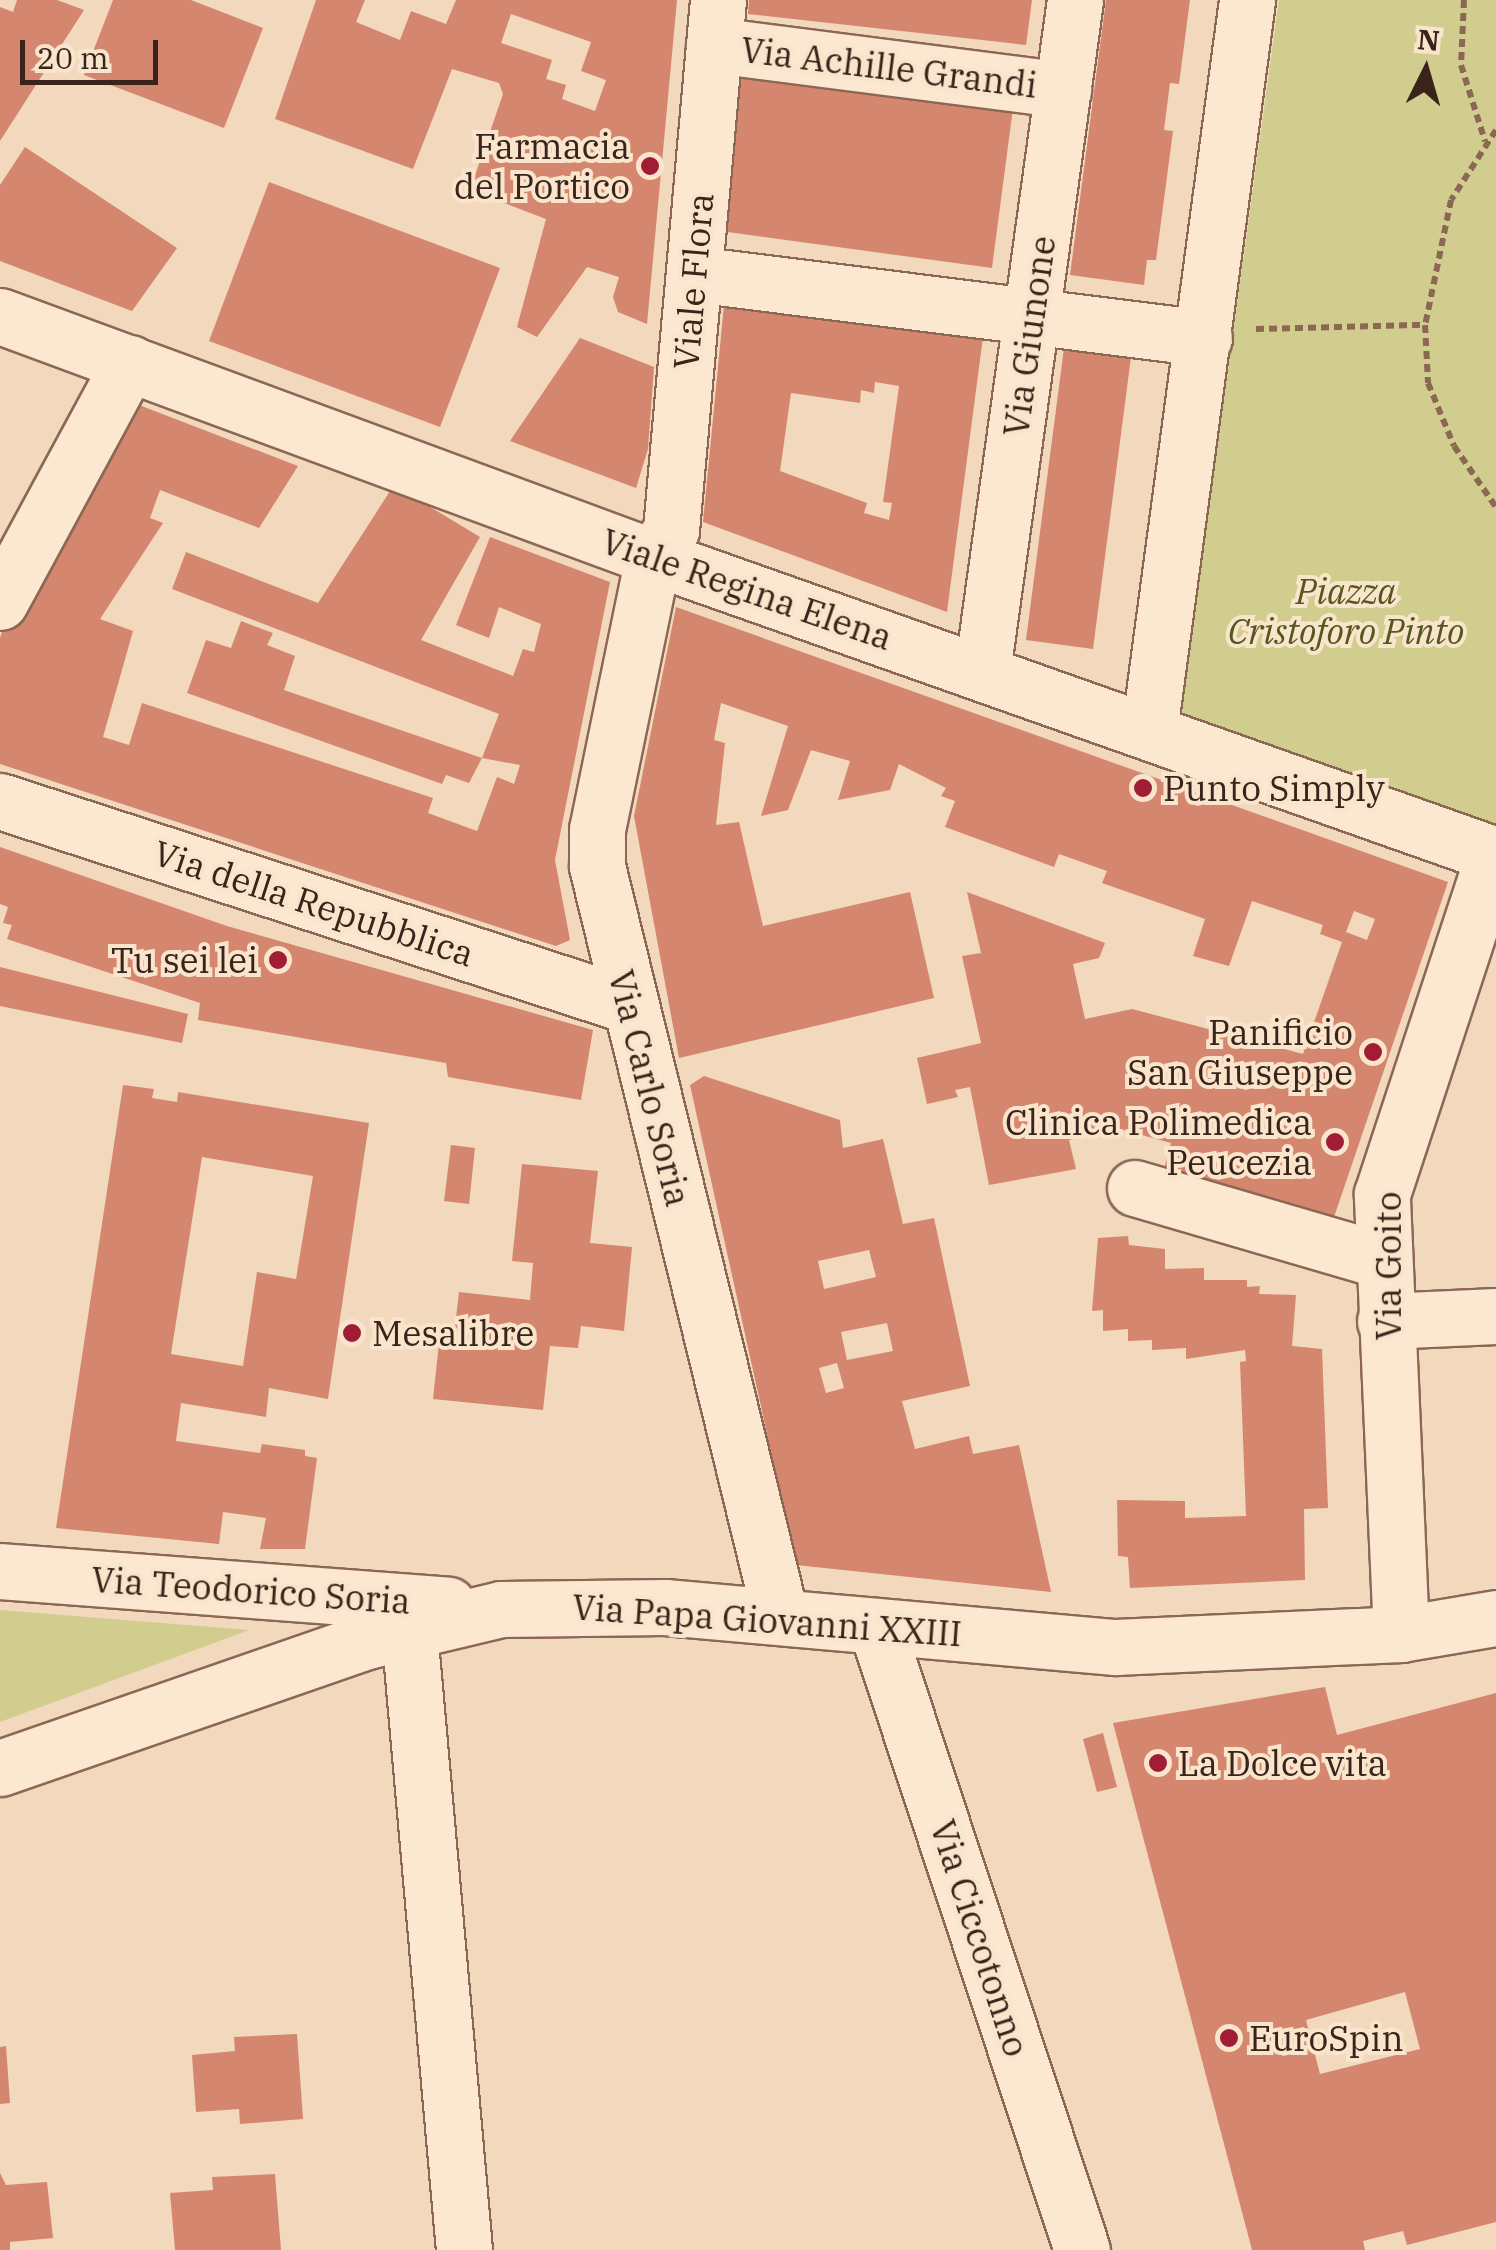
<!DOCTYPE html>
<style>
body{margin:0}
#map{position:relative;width:1496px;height:2250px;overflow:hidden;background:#f2d8bc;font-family:"IBM Plex Serif",serif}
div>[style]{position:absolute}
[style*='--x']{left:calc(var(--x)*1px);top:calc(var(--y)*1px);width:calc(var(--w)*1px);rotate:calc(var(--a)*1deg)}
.green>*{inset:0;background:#d1cd8f}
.building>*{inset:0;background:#d5866e}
.path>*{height:6px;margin-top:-3px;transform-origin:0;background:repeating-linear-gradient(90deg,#8b6754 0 8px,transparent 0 13px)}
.roads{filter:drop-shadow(2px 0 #8b6754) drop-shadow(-2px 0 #8b6754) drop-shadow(0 2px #8b6754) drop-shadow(0 -2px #8b6754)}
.minor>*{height:55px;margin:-27.5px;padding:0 27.5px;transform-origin:27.5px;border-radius:27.5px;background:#fce7d0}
.dots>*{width:28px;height:28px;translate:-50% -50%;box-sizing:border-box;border:5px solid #f9e4cc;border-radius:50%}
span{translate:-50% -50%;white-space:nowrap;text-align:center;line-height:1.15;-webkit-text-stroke:8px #f9e4cc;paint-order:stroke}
.street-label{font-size:35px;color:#39231a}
.poi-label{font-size:35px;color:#39231a}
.right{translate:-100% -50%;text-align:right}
.left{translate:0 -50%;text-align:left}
.park-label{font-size:35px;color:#54581f;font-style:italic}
.north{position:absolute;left:1376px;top:20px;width:100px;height:100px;-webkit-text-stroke:8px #f9e4cc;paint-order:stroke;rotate:5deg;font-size:28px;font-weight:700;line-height:40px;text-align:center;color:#39231a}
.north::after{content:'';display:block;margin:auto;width:35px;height:45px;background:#39231a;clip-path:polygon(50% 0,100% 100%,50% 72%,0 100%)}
.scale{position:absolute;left:20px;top:40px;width:138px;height:45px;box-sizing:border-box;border:5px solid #39231a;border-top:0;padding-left:12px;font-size:30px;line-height:35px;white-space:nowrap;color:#39231a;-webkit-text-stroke:8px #f9e4cc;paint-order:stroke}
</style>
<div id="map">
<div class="green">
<div style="clip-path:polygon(1279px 0,1496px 0,1496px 831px,1180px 718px)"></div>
<div style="clip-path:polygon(0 1610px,249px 1630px,0 1722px)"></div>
</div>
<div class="building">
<div style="clip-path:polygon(17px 0,57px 0,84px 10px,0 141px,0 7px,13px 12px)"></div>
<div style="clip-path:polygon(113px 0,191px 0,263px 28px,224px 128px,84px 75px)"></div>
<div style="clip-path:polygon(evenodd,316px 0,365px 0,356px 22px,400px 40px,411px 11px,446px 24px,456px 0,677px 0,647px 324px,618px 312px,613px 297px,619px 277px,587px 267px,537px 337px,517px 327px,546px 219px,470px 190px,503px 94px,499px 83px,452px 69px,413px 169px,275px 119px,316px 0,511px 14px,591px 42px,581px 71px,606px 80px,595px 111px,562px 99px,566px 85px,546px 79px,552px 60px,501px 43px,511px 14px)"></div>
<div style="clip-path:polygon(749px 0,1032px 0,1026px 45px,748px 14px)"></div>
<div style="clip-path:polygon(1106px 0,1190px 0,1179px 84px,1170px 83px,1164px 130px,1173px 131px,1156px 260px,1147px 260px,1144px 285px,1070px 275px)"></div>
<div style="clip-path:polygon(741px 71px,1013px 108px,992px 268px,720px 231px)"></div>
<div style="clip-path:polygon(25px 147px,177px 248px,132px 311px,0 261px,0 185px)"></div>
<div style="clip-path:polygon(269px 182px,500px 268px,440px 427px,209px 341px)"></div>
<div style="clip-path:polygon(evenodd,724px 305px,983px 337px,947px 612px,703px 522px,724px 305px,875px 382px,899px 386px,883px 502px,892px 503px,889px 520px,864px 513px,867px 503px,780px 471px,791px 393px,860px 403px,861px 390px,874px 393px,875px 382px)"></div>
<div style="clip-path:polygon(580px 338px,654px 367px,648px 449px,636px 488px,510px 441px)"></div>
<div style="clip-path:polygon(1064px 348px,1131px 357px,1093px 649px,1026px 640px)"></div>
<div style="clip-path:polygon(139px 405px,298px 466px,259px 528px,160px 490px,150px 518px,163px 523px,100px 619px,133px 631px,103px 737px,129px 745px,142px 703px,433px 798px,428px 813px,477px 831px,497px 777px,514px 784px,520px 765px,482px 758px,499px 714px,172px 589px,186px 552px,318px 603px,394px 485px,480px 537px,421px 640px,513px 676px,523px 649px,534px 652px,541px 624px,499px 607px,489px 638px,456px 625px,490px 537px,610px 582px,555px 860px,570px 940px,556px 946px,0 764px,0 638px,16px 589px)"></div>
<div style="clip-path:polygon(evenodd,676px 607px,1448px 882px,1332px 1223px,1164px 1169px,1171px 1143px,1120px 1129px,1069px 1140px,1076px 1169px,989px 1185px,970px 1087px,955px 1090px,958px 1097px,927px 1104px,917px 1058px,981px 1043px,962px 956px,981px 953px,967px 892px,1105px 943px,1099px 958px,1073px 964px,1085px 1019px,1132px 1009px,1303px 1054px,1342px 942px,1320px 934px,1323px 925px,1252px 901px,1229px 966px,1193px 956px,1205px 919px,1102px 883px,1107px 871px,1059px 854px,1054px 867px,945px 827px,955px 801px,941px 796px,946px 788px,899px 764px,890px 790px,838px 800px,850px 761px,811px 750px,788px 810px,761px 816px,788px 726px,721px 703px,714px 740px,725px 743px,716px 825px,739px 822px,763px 926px,910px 892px,934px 998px,679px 1058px,634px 816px,676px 607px,1354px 911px,1375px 919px,1367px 940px,1346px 932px,1354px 911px)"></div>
<div style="clip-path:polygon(241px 621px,273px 633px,267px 645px,295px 656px,284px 690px,482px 758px,469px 783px,446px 775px,442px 784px,187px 693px,206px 640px,231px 648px)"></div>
<div style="clip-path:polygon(0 847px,227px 926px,593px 1030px,581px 1100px,448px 1077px,446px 1063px,198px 1020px,200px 1003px,7px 939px,12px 925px,3px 923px,8px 907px,0 904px)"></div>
<div style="clip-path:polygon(0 967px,188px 1014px,182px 1043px,0 1006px)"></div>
<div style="clip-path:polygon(evenodd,704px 1076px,840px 1120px,843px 1148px,883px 1139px,903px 1224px,934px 1218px,970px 1386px,902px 1401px,915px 1449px,969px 1436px,973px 1454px,1019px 1445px,1051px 1592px,796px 1565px,690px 1085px,704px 1076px,869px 1250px,876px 1277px,824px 1289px,818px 1261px,869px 1250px,704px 1076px,887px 1323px,893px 1351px,847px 1360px,841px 1332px,887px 1323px,704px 1076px,837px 1363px,844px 1388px,826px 1393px,819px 1368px,837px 1363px)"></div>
<div style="clip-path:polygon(evenodd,123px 1085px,154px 1089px,152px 1098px,177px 1102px,178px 1092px,369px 1123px,328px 1399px,269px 1388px,266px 1417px,181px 1403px,176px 1441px,260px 1453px,262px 1444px,305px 1450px,305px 1456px,317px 1458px,305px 1549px,260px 1549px,266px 1518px,223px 1512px,219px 1544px,56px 1528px,123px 1085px,202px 1157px,313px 1176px,296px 1279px,257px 1272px,243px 1366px,171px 1354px,202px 1157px)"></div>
<div style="clip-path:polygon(451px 1145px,475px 1148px,469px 1204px,444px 1201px)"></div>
<div style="clip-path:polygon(522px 1164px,598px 1171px,590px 1243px,632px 1247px,624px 1331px,581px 1326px,578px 1348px,550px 1346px,543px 1410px,433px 1399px,439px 1343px,453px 1344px,459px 1292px,530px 1300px,533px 1263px,512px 1261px)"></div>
<div style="clip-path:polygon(1128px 1236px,1129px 1245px,1165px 1249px,1165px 1269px,1204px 1268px,1204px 1280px,1247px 1280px,1247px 1287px,1260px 1286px,1259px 1294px,1296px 1295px,1292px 1346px,1322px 1349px,1328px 1508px,1304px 1509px,1305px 1580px,1130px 1588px,1128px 1557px,1118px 1556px,1117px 1500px,1185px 1501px,1185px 1518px,1246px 1516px,1240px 1362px,1246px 1361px,1245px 1350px,1186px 1359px,1186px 1348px,1152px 1350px,1152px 1340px,1128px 1341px,1128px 1329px,1103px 1331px,1103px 1310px,1092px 1311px,1098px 1238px)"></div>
<div style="clip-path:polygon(evenodd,1325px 1687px,1337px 1735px,1496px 1693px,1496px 2222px,1407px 2245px,1403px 2231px,1363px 2241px,1365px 2250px,1252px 2250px,1113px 1723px,1325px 1687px,1405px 1992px,1420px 2049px,1320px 2074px,1306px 2020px,1405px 1992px)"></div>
<div style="clip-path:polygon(1103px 1733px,1117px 1787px,1097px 1792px,1083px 1739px)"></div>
<div style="clip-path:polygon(297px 2034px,303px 2119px,240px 2124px,239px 2109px,196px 2112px,192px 2055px,235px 2051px,234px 2037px)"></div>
<div style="clip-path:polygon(6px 2046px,10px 2103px,0 2104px,0 2047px)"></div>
<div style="clip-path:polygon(0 2173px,6px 2185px,47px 2182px,53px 2238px,10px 2242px,10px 2250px,0 2250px)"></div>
<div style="clip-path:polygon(275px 2174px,281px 2250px,175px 2250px,170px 2193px,213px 2190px,212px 2177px)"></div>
</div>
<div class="path">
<div style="--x:1464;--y:0;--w:65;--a:92.6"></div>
<div style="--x:1461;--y:65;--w:80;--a:72.5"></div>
<div style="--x:1496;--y:130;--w:83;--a:122.7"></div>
<div style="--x:1451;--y:200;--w:128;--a:101.7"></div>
<div style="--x:1425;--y:325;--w:58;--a:87"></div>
<div style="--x:1428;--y:383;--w:68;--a:67.6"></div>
<div style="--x:1454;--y:446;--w:74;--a:55.5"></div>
<div style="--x:1256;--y:329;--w:169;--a:-1.4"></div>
</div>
<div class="roads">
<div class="minor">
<div style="--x:718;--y:0;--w:532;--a:95.07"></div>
<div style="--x:671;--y:530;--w:32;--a:124"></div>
<div style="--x:653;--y:557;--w:278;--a:101.6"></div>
<div style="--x:597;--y:829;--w:37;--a:90"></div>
<div style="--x:597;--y:866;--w:771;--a:76.27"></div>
<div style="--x:714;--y:45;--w:352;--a:7.3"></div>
<div style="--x:694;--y:274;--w:514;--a:7.15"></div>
<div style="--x:0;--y:316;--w:696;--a:20.26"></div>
<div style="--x:653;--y:557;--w:894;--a:19.47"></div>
<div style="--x:0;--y:602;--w:272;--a:-61.6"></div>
<div style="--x:982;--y:672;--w:678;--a:-82.12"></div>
<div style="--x:1149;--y:731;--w:738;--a:-82.36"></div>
<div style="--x:0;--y:801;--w:660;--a:18"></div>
<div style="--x:1135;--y:1188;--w:256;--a:16.3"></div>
<div style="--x:1385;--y:1321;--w:111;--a:-2.6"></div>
<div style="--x:0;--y:1571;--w:449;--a:4.3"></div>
<div style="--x:876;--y:1626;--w:657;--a:71.73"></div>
<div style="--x:409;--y:1631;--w:621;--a:84.92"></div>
<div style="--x:1401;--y:1634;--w:440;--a:-92.5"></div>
<div style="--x:1382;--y:1194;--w:358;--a:-71.8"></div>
<div style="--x:0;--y:1768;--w:388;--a:-19.1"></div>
<div style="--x:367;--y:1641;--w:138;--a:-13.4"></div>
<div style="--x:501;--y:1609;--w:164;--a:-0.7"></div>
<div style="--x:665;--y:1607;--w:452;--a:5.1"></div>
<div style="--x:1115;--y:1647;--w:286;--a:-2.6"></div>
<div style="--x:1401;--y:1634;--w:96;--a:-9.6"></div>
</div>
</div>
<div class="dots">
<div style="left:650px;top:166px;background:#a11d36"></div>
<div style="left:1143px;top:788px;background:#a11d36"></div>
<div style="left:278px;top:960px;background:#a11d36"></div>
<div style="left:1373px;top:1052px;background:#a11d36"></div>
<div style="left:1335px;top:1142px;background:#a11d36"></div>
<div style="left:352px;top:1333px;background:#a11d36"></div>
<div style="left:1158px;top:1763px;background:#a11d36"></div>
<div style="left:1229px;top:2038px;background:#a11d36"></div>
</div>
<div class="street-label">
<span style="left:889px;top:67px;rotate:7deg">Via Achille Grandi</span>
<span style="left:693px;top:281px;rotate:-85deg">Viale Flora</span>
<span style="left:1029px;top:336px;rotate:-82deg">Via Giunone</span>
<span style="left:747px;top:589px;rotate:19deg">Viale Regina Elena</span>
<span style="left:314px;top:903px;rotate:18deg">Via della Repubblica</span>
<span style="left:650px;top:1088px;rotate:76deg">Via Carlo Soria</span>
<span style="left:1388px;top:1266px;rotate:-90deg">Via Goito</span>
<span style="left:251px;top:1590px;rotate:4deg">Via Teodorico Soria</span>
<span style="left:767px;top:1620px;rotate:4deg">Via Papa Giovanni XXIII</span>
<span style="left:980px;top:1938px;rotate:72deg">Via Ciccotonno</span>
</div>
<div class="poi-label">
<span class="right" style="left:630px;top:166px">Farmacia<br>del Portico</span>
<span class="left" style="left:1163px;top:788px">Punto Simply</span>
<span class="right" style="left:258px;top:960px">Tu sei lei</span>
<span class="right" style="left:1353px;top:1052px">Panificio<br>San Giuseppe</span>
<span class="right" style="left:1312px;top:1142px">Clinica Polimedica<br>Peucezia</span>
<span class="left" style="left:372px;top:1333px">Mesalibre</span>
<span class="left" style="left:1178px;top:1763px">La Dolce vita</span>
<span class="left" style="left:1249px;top:2038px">EuroSpin</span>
</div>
<div class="park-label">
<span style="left:1346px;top:611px">Piazza<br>Cristoforo Pinto</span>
</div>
<div class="north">N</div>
<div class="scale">20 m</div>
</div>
